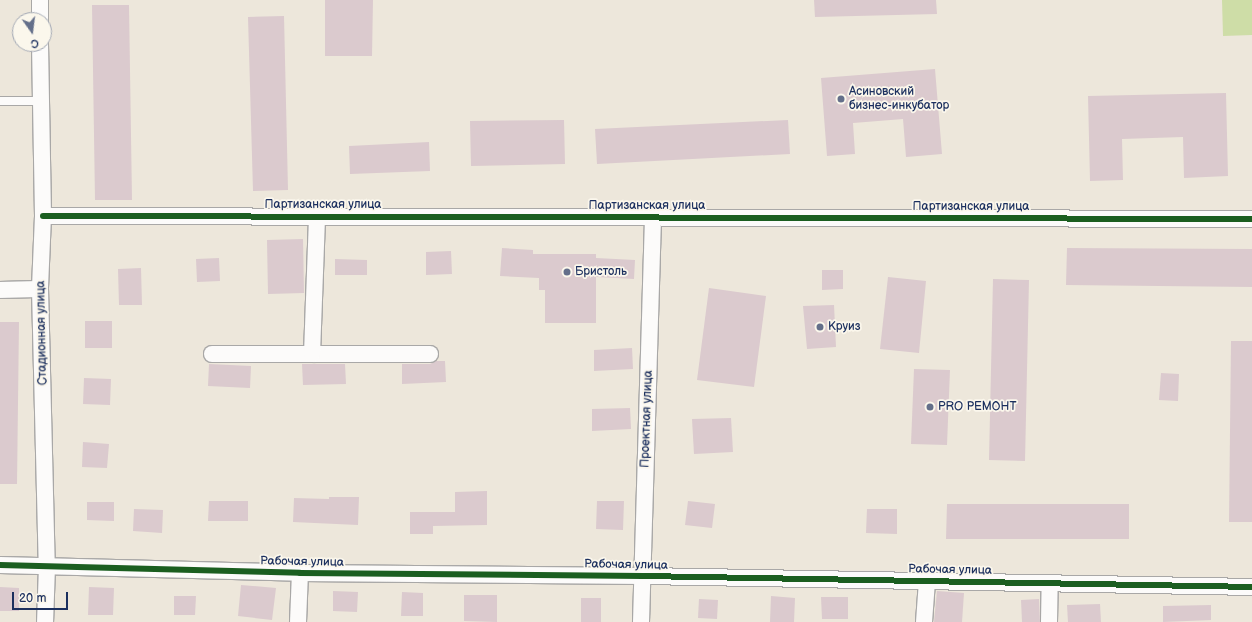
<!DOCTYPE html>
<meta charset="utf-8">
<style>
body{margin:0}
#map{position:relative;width:1252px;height:622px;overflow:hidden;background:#ede7db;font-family:"Balsamiq Sans",sans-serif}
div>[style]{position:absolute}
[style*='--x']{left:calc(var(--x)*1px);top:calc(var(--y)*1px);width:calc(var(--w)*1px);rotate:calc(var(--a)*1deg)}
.green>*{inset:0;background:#cedda7}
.building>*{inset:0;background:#dbcace}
.roads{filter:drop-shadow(1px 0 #a9a8a7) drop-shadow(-1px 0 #a9a8a7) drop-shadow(0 1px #a9a8a7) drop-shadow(0 -1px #a9a8a7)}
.lane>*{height:8px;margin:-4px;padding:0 4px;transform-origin:4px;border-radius:4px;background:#fcfbfa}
.street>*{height:16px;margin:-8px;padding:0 8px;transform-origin:8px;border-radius:8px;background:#fcfbfa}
.cycleway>*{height:6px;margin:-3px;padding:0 3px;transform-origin:3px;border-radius:3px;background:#1b5e20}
.dots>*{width:11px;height:11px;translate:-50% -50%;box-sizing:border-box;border:2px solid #fbf7ec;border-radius:50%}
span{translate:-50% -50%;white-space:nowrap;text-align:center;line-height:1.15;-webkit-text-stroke:3.5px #fbf7ec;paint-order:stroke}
.poi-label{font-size:12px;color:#1b2f5e}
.left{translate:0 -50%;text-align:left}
.street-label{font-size:12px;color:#1b2f5e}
.north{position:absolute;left:12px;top:12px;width:40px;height:40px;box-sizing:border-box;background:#fbf7ec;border:1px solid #a1a7b3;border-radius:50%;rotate:166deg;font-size:11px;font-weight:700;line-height:16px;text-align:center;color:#1b2f5e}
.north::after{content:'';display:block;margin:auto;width:14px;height:18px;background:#646f8a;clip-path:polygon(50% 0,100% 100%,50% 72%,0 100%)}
.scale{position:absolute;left:12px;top:592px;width:56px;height:18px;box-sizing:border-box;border:2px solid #1b2f5e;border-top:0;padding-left:5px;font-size:12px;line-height:14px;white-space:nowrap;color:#1b2f5e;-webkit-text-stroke:3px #fbf7ec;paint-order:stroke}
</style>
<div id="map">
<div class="green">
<div style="clip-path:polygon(1222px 0,1252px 0,1252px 35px,1223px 36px)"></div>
</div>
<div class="building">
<div style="clip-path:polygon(325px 0,373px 0,372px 56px,325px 56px)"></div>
<div style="clip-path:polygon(814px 0,936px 0,937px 14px,815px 17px)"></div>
<div style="clip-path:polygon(92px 5px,129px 5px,132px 200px,95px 200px)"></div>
<div style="clip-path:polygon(284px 16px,288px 190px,253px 191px,248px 17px)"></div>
<div style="clip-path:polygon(935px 69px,942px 154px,906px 157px,903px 119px,853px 123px,855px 154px,827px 156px,821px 78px)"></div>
<div style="clip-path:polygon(1226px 93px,1228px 176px,1184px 178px,1183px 137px,1122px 139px,1123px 180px,1090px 181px,1088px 96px)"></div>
<div style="clip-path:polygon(564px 120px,565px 164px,471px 166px,470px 121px)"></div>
<div style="clip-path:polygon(788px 120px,790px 154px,597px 164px,595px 129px)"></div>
<div style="clip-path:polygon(429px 142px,430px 171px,350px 174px,349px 146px)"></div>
<div style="clip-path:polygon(303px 239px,304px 293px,268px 294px,267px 240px)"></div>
<div style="clip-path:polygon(502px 248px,533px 250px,533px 254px,596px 254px,596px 258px,635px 260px,634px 279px,596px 277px,596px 323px,545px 323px,545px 290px,539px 290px,539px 278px,500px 276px)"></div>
<div style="clip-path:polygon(1067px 248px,1252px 249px,1252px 287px,1066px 285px)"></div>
<div style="clip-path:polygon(451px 251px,452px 274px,426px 275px,426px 252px)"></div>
<div style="clip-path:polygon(219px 258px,220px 281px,197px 282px,196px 259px)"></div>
<div style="clip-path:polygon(335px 259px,367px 260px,367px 275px,335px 275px)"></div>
<div style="clip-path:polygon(141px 268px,142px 305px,119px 305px,118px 269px)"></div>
<div style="clip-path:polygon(822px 270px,843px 270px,843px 289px,822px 290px)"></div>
<div style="clip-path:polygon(888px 277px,926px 281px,919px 353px,880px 349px)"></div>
<div style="clip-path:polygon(993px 279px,1029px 280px,1025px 461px,989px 460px)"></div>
<div style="clip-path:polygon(709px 288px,766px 296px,754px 387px,697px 380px)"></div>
<div style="clip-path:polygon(834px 305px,836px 347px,807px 349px,803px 306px)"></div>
<div style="clip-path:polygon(85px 321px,112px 321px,112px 348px,85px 348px)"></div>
<div style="clip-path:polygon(0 322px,19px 322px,17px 484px,0 484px)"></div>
<div style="clip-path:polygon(1231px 341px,1252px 341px,1252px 522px,1229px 522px)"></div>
<div style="clip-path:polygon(632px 348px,633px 369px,594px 371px,594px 350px)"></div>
<div style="clip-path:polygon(436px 361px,445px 361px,446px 382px,402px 384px,402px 364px,430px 364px)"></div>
<div style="clip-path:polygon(209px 364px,251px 366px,250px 388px,208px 386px)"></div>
<div style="clip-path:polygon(302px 364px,345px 364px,346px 384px,303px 385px)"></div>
<div style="clip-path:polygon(914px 369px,950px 370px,947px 445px,911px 444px)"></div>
<div style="clip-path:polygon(1161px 373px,1179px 374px,1178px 401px,1159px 400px)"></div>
<div style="clip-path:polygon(84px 378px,111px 379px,110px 405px,83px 404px)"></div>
<div style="clip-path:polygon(630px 408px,631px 429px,592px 431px,592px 409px)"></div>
<div style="clip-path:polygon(731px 418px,733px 452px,694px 454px,692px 419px)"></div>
<div style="clip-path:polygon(83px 442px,109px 444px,107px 468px,82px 467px)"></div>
<div style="clip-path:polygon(487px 491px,487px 525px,433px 526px,433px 534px,410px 534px,410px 512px,455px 512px,455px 492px)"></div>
<div style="clip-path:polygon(329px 497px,359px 497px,358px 525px,293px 522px,294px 498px,329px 499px)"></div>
<div style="clip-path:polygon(209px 501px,248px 501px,248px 521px,208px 521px)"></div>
<div style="clip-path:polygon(597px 501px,624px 501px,623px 530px,596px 529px)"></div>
<div style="clip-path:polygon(688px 501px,715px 504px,712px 528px,685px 525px)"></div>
<div style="clip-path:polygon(87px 502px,114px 502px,114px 521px,87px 520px)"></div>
<div style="clip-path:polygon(947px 504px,1129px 504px,1129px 539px,946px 539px)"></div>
<div style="clip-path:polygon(134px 509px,163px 510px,162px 533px,133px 531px)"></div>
<div style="clip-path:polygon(867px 509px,897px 509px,897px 534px,866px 533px)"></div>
<div style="clip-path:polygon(241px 585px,276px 588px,272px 620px,238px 616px)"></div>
<div style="clip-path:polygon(0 587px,19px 588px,19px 611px,0 611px)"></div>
<div style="clip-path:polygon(89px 587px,114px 588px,113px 615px,88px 615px)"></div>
<div style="clip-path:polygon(333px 591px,358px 592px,357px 612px,333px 611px)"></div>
<div style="clip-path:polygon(937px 591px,964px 593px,962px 622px,934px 622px)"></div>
<div style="clip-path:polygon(402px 592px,423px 593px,423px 616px,401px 616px)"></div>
<div style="clip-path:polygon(464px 595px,497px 595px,497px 622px,464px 621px)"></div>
<div style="clip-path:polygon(174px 596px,196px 596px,195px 615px,174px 615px)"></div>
<div style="clip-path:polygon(771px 596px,795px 598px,794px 622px,770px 622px)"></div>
<div style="clip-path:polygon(821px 597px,848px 597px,848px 619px,822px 619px)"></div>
<div style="clip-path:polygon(581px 598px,601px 598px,601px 622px,581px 622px)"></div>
<div style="clip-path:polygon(699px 599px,718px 600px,717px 619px,698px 618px)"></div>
<div style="clip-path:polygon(1039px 599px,1040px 622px,1022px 622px,1021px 600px)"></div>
<div style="clip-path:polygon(1100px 604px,1101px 622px,1068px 622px,1067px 605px)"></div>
<div style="clip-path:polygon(1211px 605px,1211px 620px,1163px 622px,1163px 606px)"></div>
</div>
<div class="roads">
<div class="lane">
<div style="--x:0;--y:101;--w:41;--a:0"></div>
</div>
<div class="street">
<div style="--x:40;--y:0;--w:20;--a:90"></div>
<div style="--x:40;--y:44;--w:172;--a:89"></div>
<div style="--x:43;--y:216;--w:73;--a:92.4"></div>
<div style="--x:40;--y:289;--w:277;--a:88.6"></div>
<div style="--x:47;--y:566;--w:56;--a:92"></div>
<div style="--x:43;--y:216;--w:1209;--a:0.14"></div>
<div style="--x:0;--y:290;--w:40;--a:-1.4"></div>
<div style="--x:212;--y:354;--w:218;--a:0"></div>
<div style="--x:312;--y:354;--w:138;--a:-87.9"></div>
<div style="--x:0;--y:565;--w:300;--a:1.5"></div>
<div style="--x:300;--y:573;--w:343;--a:0.5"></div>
<div style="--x:643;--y:576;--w:609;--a:1.03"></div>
<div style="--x:298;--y:622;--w:49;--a:-87.7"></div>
<div style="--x:641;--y:622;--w:406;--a:-88.3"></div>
<div style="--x:924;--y:622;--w:41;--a:-85.8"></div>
<div style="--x:1049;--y:622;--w:39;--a:-89"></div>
</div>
</div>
<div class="cycleway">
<div style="--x:43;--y:216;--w:1209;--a:0.14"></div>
<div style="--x:0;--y:565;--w:300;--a:1.5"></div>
<div style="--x:300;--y:573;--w:343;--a:0.5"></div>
<div style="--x:643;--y:576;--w:609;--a:1.03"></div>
</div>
<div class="dots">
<div style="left:841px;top:99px;background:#646f8a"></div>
<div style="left:567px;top:272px;background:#646f8a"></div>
<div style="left:820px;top:327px;background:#646f8a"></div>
<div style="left:930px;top:407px;background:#646f8a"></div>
</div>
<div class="poi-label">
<span class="left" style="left:849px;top:99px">Асиновский<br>бизнес-инкубатор</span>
<span class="left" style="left:575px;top:272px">Бристоль</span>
<span class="left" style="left:828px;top:327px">Круиз</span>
<span class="left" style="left:938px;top:407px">PRO РЕМОНТ</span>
</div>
<div class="street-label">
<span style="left:323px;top:205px">Партизанская улица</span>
<span style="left:647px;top:206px">Партизанская улица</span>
<span style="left:971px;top:207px">Партизанская улица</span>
<span style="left:42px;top:333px;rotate:-91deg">Стадионная улица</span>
<span style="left:647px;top:419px;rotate:-88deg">Проектная улица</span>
<span style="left:302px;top:562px;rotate:1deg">Рабочая улица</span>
<span style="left:626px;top:565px;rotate:1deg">Рабочая улица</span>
<span style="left:950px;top:570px;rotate:1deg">Рабочая улица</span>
</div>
<div class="north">С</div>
<div class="scale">20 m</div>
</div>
